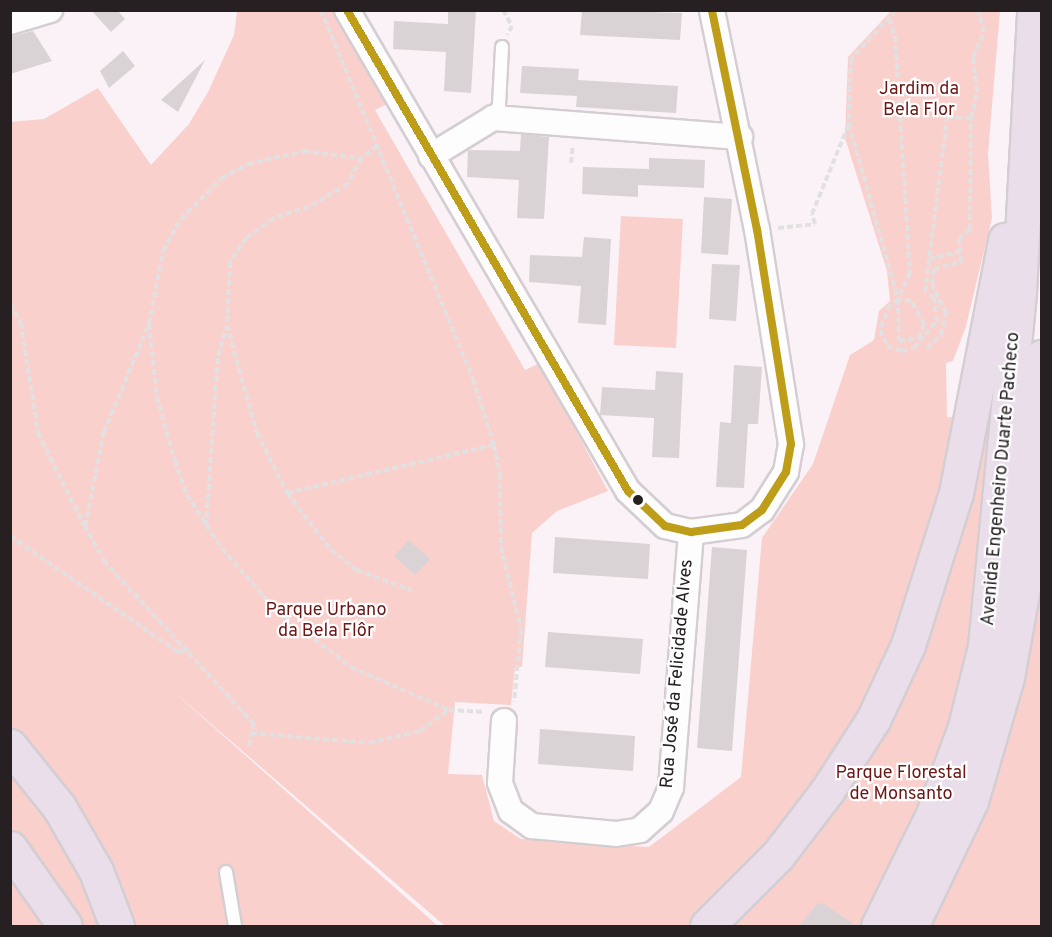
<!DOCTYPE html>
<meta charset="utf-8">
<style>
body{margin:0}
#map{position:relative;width:1052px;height:937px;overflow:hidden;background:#faf2f6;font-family:Overpass,sans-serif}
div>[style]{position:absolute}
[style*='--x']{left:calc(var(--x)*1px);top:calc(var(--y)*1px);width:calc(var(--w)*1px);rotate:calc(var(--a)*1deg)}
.green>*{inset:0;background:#fad0cd}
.building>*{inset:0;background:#d9d3d5}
.path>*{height:4px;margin-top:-2px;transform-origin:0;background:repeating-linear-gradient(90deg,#e2e0e1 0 6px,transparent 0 9px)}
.roads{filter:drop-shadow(2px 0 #d4ced2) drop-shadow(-2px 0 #d4ced2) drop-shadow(0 2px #d4ced2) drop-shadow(0 -2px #d4ced2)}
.lane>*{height:12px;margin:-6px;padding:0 6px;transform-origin:6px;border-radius:6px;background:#fefdfe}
.street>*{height:24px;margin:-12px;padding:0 12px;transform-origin:12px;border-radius:12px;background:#fefdfe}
.highway>*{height:33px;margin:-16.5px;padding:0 16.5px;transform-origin:16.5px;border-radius:16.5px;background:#eadeeb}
.bus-1>*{height:8px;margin:-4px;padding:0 4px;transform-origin:4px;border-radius:4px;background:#be9d18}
.dots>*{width:16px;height:16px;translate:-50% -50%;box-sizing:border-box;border:3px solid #fff;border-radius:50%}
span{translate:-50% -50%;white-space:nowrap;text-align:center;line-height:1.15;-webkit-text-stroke:4.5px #fff;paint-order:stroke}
.park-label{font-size:18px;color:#6c1716}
.street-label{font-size:18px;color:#262023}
.frame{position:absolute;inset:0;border:12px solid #262023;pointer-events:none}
</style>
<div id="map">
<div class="green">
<div style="clip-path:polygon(237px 11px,335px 11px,389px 103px,375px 110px,525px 370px,540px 363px,608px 491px,557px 511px,532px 533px,522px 667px,515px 667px,511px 705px,455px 702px,448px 774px,482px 775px,494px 821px,521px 839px,649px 847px,741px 777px,762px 538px,813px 464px,850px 355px,874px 340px,879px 311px,890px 301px,887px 271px,845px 138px,848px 57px,891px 11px,1000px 11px,988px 153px,992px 218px,966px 326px,953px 361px,946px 363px,947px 417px,1041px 421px,1041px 926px,445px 926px,166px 685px,438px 926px,11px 926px,10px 122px,44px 119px,98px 88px,151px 165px,189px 124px,208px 92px,234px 35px)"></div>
<div style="clip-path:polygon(621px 216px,683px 219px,676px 348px,614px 345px)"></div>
</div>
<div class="building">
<div style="clip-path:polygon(91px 10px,117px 10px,125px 19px,111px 32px)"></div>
<div style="clip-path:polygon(448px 10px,476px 10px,471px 93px,444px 91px,446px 52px,393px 49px,394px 21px,448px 24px)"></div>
<div style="clip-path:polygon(582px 10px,682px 13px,680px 40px,580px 35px)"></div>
<div style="clip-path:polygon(33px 31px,52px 61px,10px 74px,10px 37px)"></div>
<div style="clip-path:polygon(123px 51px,135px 66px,109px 88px,100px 71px)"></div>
<div style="clip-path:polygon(205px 60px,178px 112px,161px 100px)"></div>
<div style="clip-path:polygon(522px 66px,579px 69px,578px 80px,678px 86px,676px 113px,576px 107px,577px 96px,520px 93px)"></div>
<div style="clip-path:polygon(521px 134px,549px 137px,544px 219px,517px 218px,519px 180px,467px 177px,468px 150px,520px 151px)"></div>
<div style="clip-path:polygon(649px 158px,705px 160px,704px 188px,638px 185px,638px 197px,582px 194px,583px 167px,649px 169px)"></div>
<div style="clip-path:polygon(704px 197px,732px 199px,728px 255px,701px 253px)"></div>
<div style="clip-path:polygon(584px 237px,611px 239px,606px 325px,578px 323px,581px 286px,529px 282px,530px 255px,582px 257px)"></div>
<div style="clip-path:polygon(712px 264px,740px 265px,736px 321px,709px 319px)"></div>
<div style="clip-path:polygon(734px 365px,762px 367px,758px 424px,748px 424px,744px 488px,716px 487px,720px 422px,731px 423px)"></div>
<div style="clip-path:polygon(656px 371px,683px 373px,679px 458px,652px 457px,654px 418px,600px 415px,602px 387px,655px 390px)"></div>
<div style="clip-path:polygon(555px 537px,650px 544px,648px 579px,553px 573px)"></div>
<div style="clip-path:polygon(409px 540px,430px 559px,415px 575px,394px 556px)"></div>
<div style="clip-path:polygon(712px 547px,747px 550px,732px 751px,697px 748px)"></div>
<div style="clip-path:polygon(548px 632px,643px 639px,640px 674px,545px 667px)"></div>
<div style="clip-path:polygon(540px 729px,635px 736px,633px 771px,538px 764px)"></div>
<div style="clip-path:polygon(818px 903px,824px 904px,858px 927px,798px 927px)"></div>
</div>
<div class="path">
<div style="--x:321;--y:10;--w:399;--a:67.6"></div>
<div style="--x:473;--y:379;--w:69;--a:72.3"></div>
<div style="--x:494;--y:445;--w:30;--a:78"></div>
<div style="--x:500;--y:474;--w:73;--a:89.2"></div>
<div style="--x:501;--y:547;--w:84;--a:76.3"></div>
<div style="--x:521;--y:629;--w:73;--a:95.5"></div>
<div style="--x:503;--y:10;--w:18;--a:61"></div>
<div style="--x:512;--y:26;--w:10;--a:119"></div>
<div style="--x:896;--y:10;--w:67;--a:132.6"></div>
<div style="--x:851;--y:59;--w:65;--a:91.8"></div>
<div style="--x:849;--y:124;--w:182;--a:74.4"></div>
<div style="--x:898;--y:299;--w:42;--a:88.6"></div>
<div style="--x:899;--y:341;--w:20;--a:-9"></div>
<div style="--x:919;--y:338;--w:15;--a:-70"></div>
<div style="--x:924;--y:324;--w:26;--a:-119"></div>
<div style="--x:911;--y:301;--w:13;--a:-171"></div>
<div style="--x:898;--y:299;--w:10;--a:143"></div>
<div style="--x:890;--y:305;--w:27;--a:112"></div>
<div style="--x:880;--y:330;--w:17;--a:66"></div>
<div style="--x:887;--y:346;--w:16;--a:18"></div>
<div style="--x:902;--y:351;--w:12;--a:-14"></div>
<div style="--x:914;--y:348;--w:35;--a:-50"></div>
<div style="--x:937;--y:321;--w:24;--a:-97"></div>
<div style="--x:934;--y:297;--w:10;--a:-151"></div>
<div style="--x:925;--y:292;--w:176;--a:-82.8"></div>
<div style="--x:889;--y:19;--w:18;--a:71"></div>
<div style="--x:895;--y:36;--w:237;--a:86.4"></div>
<div style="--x:910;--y:273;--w:29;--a:115"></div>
<div style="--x:899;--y:94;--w:25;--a:-2"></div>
<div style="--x:924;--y:93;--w:33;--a:46"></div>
<div style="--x:947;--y:117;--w:24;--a:2"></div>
<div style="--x:377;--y:146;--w:20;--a:143"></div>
<div style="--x:361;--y:158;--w:29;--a:117"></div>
<div style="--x:348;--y:184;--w:45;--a:149.5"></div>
<div style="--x:309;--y:207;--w:38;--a:163"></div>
<div style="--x:273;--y:218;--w:34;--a:143"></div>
<div style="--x:246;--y:238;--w:29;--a:124"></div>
<div style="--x:230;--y:262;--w:63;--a:92.7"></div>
<div style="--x:227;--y:325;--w:112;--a:74.5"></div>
<div style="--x:257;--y:433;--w:67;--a:63.4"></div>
<div style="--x:287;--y:493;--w:212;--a:-13.1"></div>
<div style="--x:571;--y:163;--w:18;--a:-84"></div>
<div style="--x:778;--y:228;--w:37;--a:-6"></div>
<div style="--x:815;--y:224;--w:10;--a:-107"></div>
<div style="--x:812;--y:214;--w:97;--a:-67.7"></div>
<div style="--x:929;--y:259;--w:32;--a:-13"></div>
<div style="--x:10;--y:304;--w:22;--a:60"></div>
<div style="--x:21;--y:323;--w:111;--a:81.2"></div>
<div style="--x:38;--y:433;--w:103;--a:63.4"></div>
<div style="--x:149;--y:324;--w:74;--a:-79.1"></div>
<div style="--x:163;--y:251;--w:37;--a:-61"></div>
<div style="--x:181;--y:219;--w:58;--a:-45"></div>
<div style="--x:222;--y:178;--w:30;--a:-28"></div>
<div style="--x:248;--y:164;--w:57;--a:-13.1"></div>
<div style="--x:304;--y:151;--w:57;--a:7"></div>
<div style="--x:927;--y:348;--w:19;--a:-43"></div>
<div style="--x:941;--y:335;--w:23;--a:-77"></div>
<div style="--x:946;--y:313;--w:32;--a:-116"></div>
<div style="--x:932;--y:284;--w:15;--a:-82"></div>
<div style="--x:934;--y:269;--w:28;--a:-15"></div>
<div style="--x:961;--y:262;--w:23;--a:-95"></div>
<div style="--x:959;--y:239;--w:15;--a:-42"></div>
<div style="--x:970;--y:229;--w:111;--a:-89.5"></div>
<div style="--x:971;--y:118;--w:28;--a:-77"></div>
<div style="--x:977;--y:91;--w:34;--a:-97"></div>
<div style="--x:973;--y:57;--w:27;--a:-66"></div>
<div style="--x:984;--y:32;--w:23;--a:-105"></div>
<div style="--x:287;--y:493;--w:72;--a:52.3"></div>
<div style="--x:331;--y:550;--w:33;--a:38"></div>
<div style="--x:357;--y:570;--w:58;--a:20.3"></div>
<div style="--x:206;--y:526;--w:170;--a:-86"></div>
<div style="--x:218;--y:356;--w:31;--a:-73"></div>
<div style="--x:10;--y:536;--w:204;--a:34.6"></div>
<div style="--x:178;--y:652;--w:11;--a:-10"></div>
<div style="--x:251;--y:733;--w:118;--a:4.8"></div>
<div style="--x:369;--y:743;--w:52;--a:-13.2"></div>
<div style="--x:420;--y:731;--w:36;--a:-36"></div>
<div style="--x:249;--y:746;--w:23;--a:-77"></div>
<div style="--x:254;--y:724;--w:220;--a:-132.6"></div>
<div style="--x:105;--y:562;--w:41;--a:-119.1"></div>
<div style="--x:85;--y:526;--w:96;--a:-78.6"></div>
<div style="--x:104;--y:432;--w:117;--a:-67.4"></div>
<div style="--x:149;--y:324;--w:73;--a:83.7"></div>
<div style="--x:157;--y:397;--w:66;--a:74.3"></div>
<div style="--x:175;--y:461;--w:36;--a:71"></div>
<div style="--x:187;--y:495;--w:64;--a:57.1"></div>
<div style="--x:222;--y:549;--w:84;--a:48.4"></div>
<div style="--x:278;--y:612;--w:91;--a:37"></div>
<div style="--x:351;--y:667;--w:107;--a:23.7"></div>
<div style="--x:449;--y:710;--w:36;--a:3"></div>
</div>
<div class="roads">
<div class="lane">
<div style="--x:493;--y:118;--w:14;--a:-65"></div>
<div style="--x:499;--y:105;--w:58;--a:-87"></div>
<div style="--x:226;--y:872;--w:55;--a:80.5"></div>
</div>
<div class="street">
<div style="--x:347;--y:10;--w:557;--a:59.71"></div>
<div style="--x:628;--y:491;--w:51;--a:43.4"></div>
<div style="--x:665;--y:526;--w:27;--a:13"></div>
<div style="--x:691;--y:532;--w:51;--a:-7.8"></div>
<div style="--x:742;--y:525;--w:25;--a:-37"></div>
<div style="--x:762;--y:510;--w:45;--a:-57.7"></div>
<div style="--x:786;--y:472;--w:28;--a:-80"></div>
<div style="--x:791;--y:444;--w:217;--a:-99"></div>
<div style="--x:757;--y:230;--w:225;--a:-101.6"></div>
<div style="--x:10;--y:22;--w:42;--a:-16.7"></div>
<div style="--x:431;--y:156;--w:73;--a:-31.5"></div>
<div style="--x:493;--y:118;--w:248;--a:4.4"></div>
<div style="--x:504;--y:721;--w:62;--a:93.7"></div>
<div style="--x:500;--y:783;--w:30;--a:69"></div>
<div style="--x:511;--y:811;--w:26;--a:36"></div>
<div style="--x:532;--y:826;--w:84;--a:5.4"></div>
<div style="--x:616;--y:834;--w:24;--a:-9"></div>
<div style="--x:640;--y:830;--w:28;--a:-42"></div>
<div style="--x:661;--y:811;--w:26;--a:-67"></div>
<div style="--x:671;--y:787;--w:256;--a:-85.5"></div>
</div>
<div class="highway">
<div style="--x:10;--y:746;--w:78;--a:51.2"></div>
<div style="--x:59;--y:807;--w:74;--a:60"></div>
<div style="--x:96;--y:871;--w:59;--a:69.1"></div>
<div style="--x:10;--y:848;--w:95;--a:54.8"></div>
<div style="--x:707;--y:926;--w:100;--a:-45"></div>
<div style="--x:778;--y:855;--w:81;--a:-52.6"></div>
<div style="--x:827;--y:791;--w:85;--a:-57.1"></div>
<div style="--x:873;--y:720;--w:83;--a:-65"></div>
<div style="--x:908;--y:645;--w:159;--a:-72.5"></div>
<div style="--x:956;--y:493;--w:258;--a:-79"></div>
<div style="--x:878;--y:926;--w:125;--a:-63.8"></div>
<div style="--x:933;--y:814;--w:93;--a:-69.8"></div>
<div style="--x:965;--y:727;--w:83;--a:-76.1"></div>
<div style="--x:985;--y:646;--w:357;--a:-84.5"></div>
<div style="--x:1019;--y:291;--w:281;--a:-86.9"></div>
<div style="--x:911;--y:926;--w:139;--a:-64.4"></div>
<div style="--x:971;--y:801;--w:129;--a:-73.8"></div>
<div style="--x:1007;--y:677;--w:91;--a:-79.9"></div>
<div style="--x:1023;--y:587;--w:231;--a:-85.3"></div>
</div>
</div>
<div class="bus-1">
<div style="--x:347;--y:10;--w:557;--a:59.71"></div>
<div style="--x:628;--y:491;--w:51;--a:43.4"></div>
<div style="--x:665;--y:526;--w:27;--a:13"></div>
<div style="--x:691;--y:532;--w:51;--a:-7.8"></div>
<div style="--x:742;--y:525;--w:25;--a:-37"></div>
<div style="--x:762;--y:510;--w:45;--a:-57.7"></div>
<div style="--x:786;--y:472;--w:28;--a:-80"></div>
<div style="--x:791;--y:444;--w:217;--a:-99"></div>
<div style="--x:757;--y:230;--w:225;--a:-101.6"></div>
</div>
<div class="dots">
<div style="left:638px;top:500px;background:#262023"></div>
</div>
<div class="park-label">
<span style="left:919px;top:101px">Jardim da<br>Bela Flor</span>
<span style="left:326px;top:622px">Parque Urbano<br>da Bela Flôr</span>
<span style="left:901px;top:785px">Parque Florestal<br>de Monsanto</span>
</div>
<div class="street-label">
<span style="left:1002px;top:479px;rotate:-85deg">Avenida Engenheiro Duarte Pacheco</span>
<span style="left:678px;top:674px;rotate:-85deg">Rua José da Felicidade Alves</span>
</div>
<div class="frame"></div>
</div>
